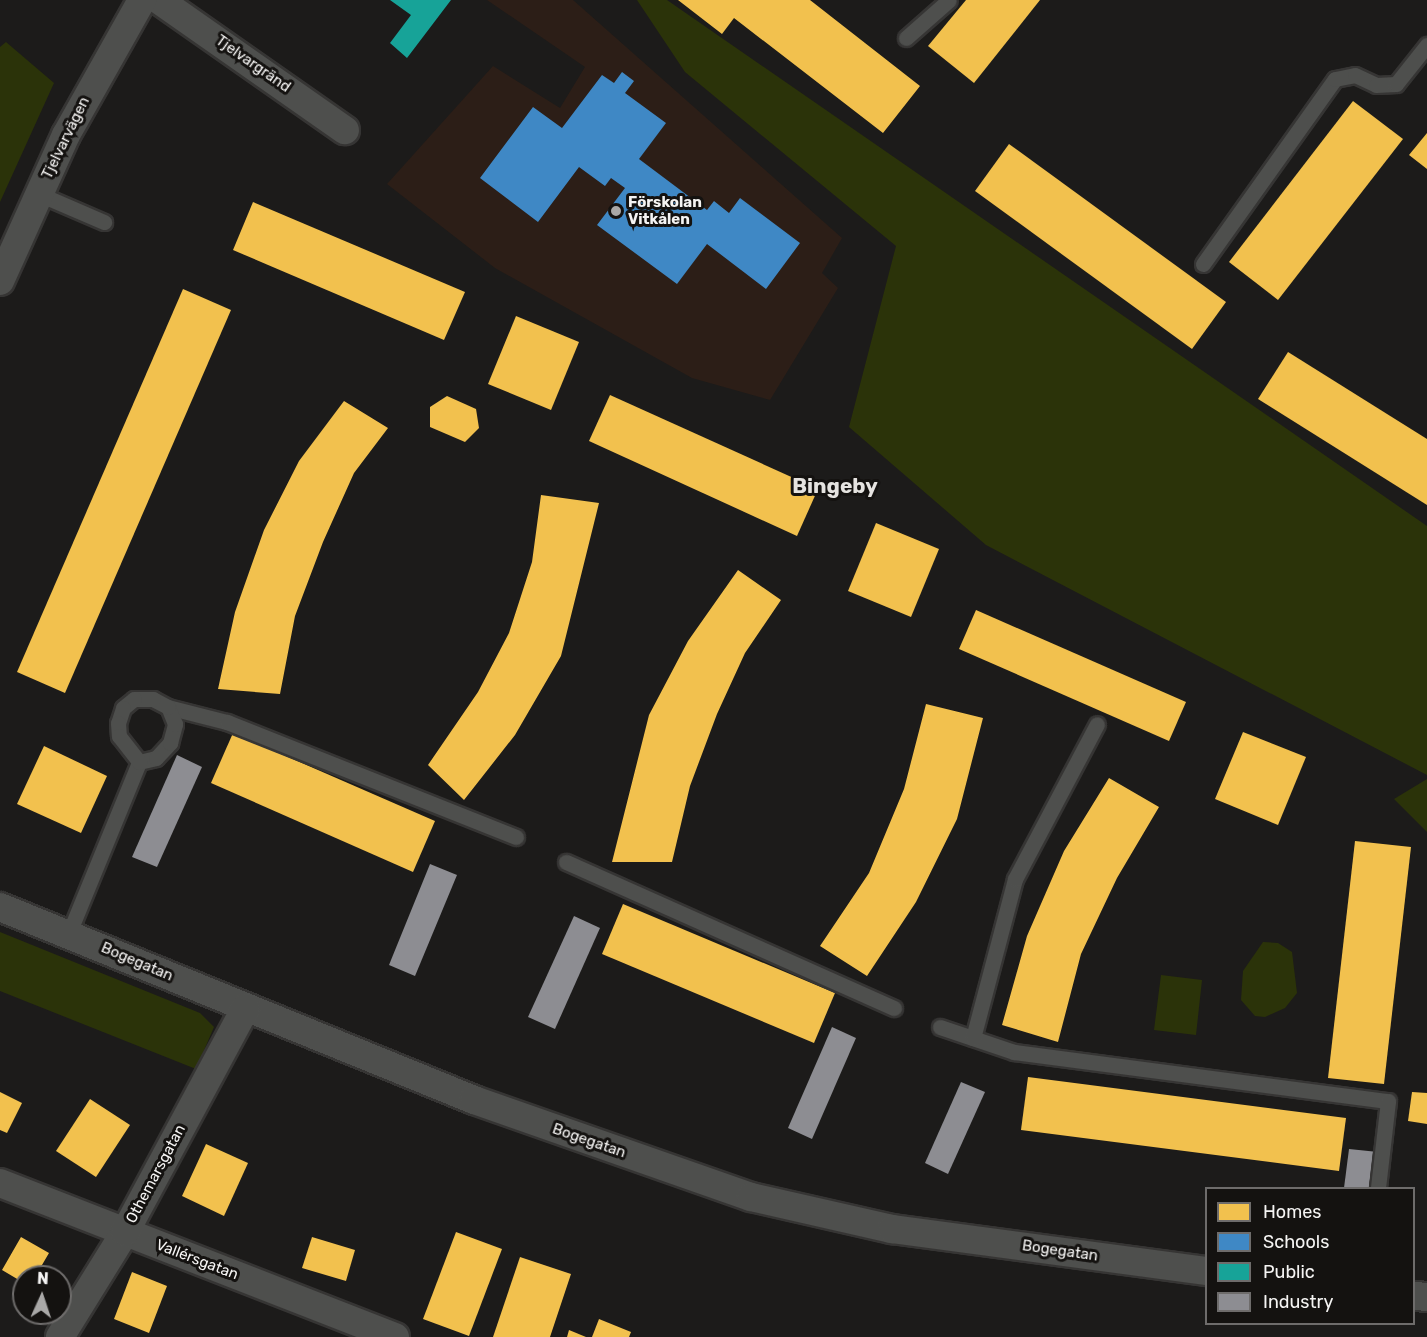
<!DOCTYPE html>
<meta charset="utf-8">
<style>
body{margin:0}
#map{position:relative;width:1427px;height:1337px;overflow:hidden;background:#1c1b1a;font-family:Rubik,sans-serif}
div>[style]{position:absolute}
[style*='--x']{left:calc(var(--x)*1px);top:calc(var(--y)*1px);width:calc(var(--w)*1px);rotate:calc(var(--a)*1deg)}
.education>*{inset:0;background:#2c1e17}
.green>*{inset:0;background:#2b3309}
.homes>*{inset:0;background:#f2c14e}
.schools>*{inset:0;background:#3f88c5}
.public>*{inset:0;background:#17a398}
.industry>*{inset:0;background:#8d8d92}
.roads{filter:drop-shadow(2px 0 #363534) drop-shadow(-2px 0 #363534) drop-shadow(0 2px #363534) drop-shadow(0 -2px #363534)}
.service>*{height:15px;margin:-7.5px;padding:0 7.5px;transform-origin:7.5px;border-radius:7.5px;background:#4e4f4d}
.minor>*{height:28px;margin:-14px;padding:0 14px;transform-origin:14px;border-radius:14px;background:#4e4f4d}
.dots>*{width:16px;height:16px;translate:-50% -50%;box-sizing:border-box;border:3px solid #141210;border-radius:50%}
span{translate:-50% -50%;white-space:nowrap;text-align:center;line-height:1.15;-webkit-text-stroke:6px #141210;paint-order:stroke}
.street-label{font-size:15px;color:#f5f4f3}
.poi-label{font-size:15px;color:#f5f4f3;font-weight:700}
.left{translate:0 -50%;text-align:left}
.district-label{font-size:21px;color:#e5e3e0;font-weight:700}
.legend{position:absolute;left:1205px;top:1187px;width:210px;height:138px;box-sizing:border-box;background:#141210;border:2px solid #6e6c6b;margin:0;padding:8px 10px;list-style:none;font-size:18px;color:#f5f4f3}
.legend li{display:flex;align-items:center;gap:12px;height:30px}
.legend b{width:30px;border:2px solid #6e6c6b}
.north{position:absolute;left:12px;top:1265px;width:60px;height:60px;box-sizing:border-box;background:#141210;border:2px solid #6e6c6b;border-radius:50%;rotate:3deg;font-size:16px;font-weight:700;line-height:24px;text-align:center;color:#f5f4f3}
.north::after{content:'';display:block;margin:auto;width:21px;height:27px;background:#a9a8a7;clip-path:polygon(50% 0,100% 100%,50% 72%,0 100%)}
</style>
<div id="map">
<div class="education">
<div style="clip-path:polygon(487px 0,573px 0,842px 238px,822px 273px,838px 288px,770px 400px,692px 378px,495px 268px,387px 184px,493px 66px,560px 108px,585px 67px)"></div>
</div>
<div class="green">
<div style="clip-path:polygon(637px 0,667px 0,1427px 526px,1427px 775px,986px 545px,849px 427px,896px 246px,685px 72px)"></div>
<div style="clip-path:polygon(6px 42px,54px 83px,0 202px,0 47px)"></div>
<div style="clip-path:polygon(1427px 779px,1427px 832px,1394px 799px)"></div>
<div style="clip-path:polygon(0 932px,200px 1013px,214px 1027px,196px 1069px,0 991px)"></div>
<div style="clip-path:polygon(1263px 942px,1278px 943px,1292px 952px,1297px 993px,1285px 1008px,1265px 1017px,1255px 1016px,1241px 1000px,1243px 971px)"></div>
<div style="clip-path:polygon(1161px 975px,1202px 980px,1196px 1035px,1154px 1030px)"></div>
</div>
<div class="homes">
<div style="clip-path:polygon(678px 0,810px 0,920px 86px,883px 133px,734px 18px,722px 34px)"></div>
<div style="clip-path:polygon(966px 0,1040px 0,974px 83px,928px 46px)"></div>
<div style="clip-path:polygon(1353px 101px,1403px 139px,1278px 300px,1229px 262px)"></div>
<div style="clip-path:polygon(1427px 133px,1427px 169px,1409px 155px)"></div>
<div style="clip-path:polygon(1009px 144px,1226px 302px,1192px 349px,975px 191px)"></div>
<div style="clip-path:polygon(253px 202px,465px 292px,444px 340px,233px 250px)"></div>
<div style="clip-path:polygon(183px 289px,231px 310px,65px 693px,17px 672px)"></div>
<div style="clip-path:polygon(516px 316px,579px 342px,551px 410px,488px 384px)"></div>
<div style="clip-path:polygon(1288px 352px,1427px 439px,1427px 505px,1258px 399px)"></div>
<div style="clip-path:polygon(610px 395px,818px 489px,797px 536px,589px 441px)"></div>
<div style="clip-path:polygon(447px 396px,476px 409px,479px 428px,465px 442px,430px 427px,430px 407px)"></div>
<div style="clip-path:polygon(344px 401px,388px 428px,354px 473px,323px 542px,295px 616px,280px 694px,218px 689px,235px 612px,264px 530px,299px 461px)"></div>
<div style="clip-path:polygon(541px 495px,599px 503px,561px 656px,515px 735px,464px 800px,428px 765px,478px 692px,509px 633px,532px 562px)"></div>
<div style="clip-path:polygon(876px 523px,939px 549px,911px 617px,848px 591px)"></div>
<div style="clip-path:polygon(738px 570px,781px 600px,745px 653px,717px 714px,690px 786px,672px 862px,612px 862px,649px 715px,688px 641px)"></div>
<div style="clip-path:polygon(976px 610px,1186px 702px,1169px 741px,959px 649px)"></div>
<div style="clip-path:polygon(926px 704px,983px 718px,957px 819px,916px 902px,867px 976px,820px 946px,869px 873px,904px 789px)"></div>
<div style="clip-path:polygon(1243px 732px,1306px 757px,1278px 825px,1215px 799px)"></div>
<div style="clip-path:polygon(233px 733px,435px 821px,413px 872px,211px 783px)"></div>
<div style="clip-path:polygon(44px 746px,107px 776px,81px 833px,17px 804px)"></div>
<div style="clip-path:polygon(1109px 778px,1159px 807px,1117px 878px,1081px 954px,1058px 1042px,1002px 1025px,1027px 936px,1064px 851px)"></div>
<div style="clip-path:polygon(1355px 841px,1411px 847px,1384px 1084px,1328px 1078px)"></div>
<div style="clip-path:polygon(623px 904px,835px 993px,814px 1043px,602px 954px)"></div>
<div style="clip-path:polygon(1028px 1077px,1346px 1118px,1339px 1171px,1021px 1130px)"></div>
<div style="clip-path:polygon(0 1092px,22px 1103px,7px 1133px,0 1130px)"></div>
<div style="clip-path:polygon(1412px 1092px,1427px 1093px,1427px 1124px,1408px 1121px)"></div>
<div style="clip-path:polygon(90px 1099px,130px 1125px,96px 1177px,56px 1151px)"></div>
<div style="clip-path:polygon(206px 1144px,248px 1163px,224px 1216px,182px 1196px)"></div>
<div style="clip-path:polygon(456px 1232px,502px 1249px,469px 1336px,423px 1319px)"></div>
<div style="clip-path:polygon(21px 1237px,49px 1253px,35px 1277px,24px 1277px,24px 1283px,2px 1270px)"></div>
<div style="clip-path:polygon(312px 1237px,355px 1250px,346px 1281px,302px 1268px)"></div>
<div style="clip-path:polygon(520px 1257px,571px 1274px,550px 1337px,493px 1337px)"></div>
<div style="clip-path:polygon(132px 1272px,167px 1286px,149px 1333px,114px 1319px)"></div>
<div style="clip-path:polygon(599px 1319px,631px 1332px,629px 1337px,592px 1337px)"></div>
<div style="clip-path:polygon(569px 1330px,586px 1337px,567px 1337px)"></div>
</div>
<div class="schools">
<div style="clip-path:polygon(622px 72px,634px 81px,625px 93px,666px 123px,639px 159px,707px 210px,714px 201px,729px 213px,740px 198px,800px 243px,766px 289px,707px 244px,677px 284px,597px 225px,625px 188px,611px 178px,605px 186px,579px 167px,538px 222px,480px 178px,533px 107px,562px 128px,602px 75px,614px 83px)"></div>
</div>
<div class="public">
<div style="clip-path:polygon(390px 0,451px 0,407px 58px,390px 43px,411px 15px)"></div>
</div>
<div class="industry">
<div style="clip-path:polygon(177px 755px,202px 767px,157px 867px,132px 857px)"></div>
<div style="clip-path:polygon(430px 864px,457px 875px,415px 976px,389px 965px)"></div>
<div style="clip-path:polygon(574px 916px,600px 928px,555px 1029px,528px 1017px)"></div>
<div style="clip-path:polygon(832px 1027px,856px 1038px,812px 1139px,788px 1128px)"></div>
<div style="clip-path:polygon(961px 1082px,985px 1092px,948px 1174px,925px 1163px)"></div>
<div style="clip-path:polygon(1349px 1149px,1378px 1152px,1374px 1188px,1344px 1188px)"></div>
</div>
<div class="roads">
<div class="service">
<div style="--x:906;--y:38;--w:57;--a:-41.5"></div>
<div style="--x:39;--y:194;--w:71;--a:23.3"></div>
<div style="--x:1203;--y:264;--w:227;--a:-54.5"></div>
<div style="--x:1335;--y:79;--w:20;--a:-11"></div>
<div style="--x:1355;--y:75;--w:23;--a:25"></div>
<div style="--x:1376;--y:85;--w:20;--a:-3"></div>
<div style="--x:1396;--y:84;--w:50;--a:-51.5"></div>
<div style="--x:168;--y:707;--w:61;--a:14.3"></div>
<div style="--x:227;--y:722;--w:311;--a:21.7"></div>
<div style="--x:566;--y:862;--w:359;--a:24"></div>
<div style="--x:69;--y:933;--w:185;--a:-67.7"></div>
<div style="--x:139;--y:762;--w:17;--a:-13"></div>
<div style="--x:156;--y:758;--w:21;--a:-47"></div>
<div style="--x:170;--y:743;--w:20;--a:-75"></div>
<div style="--x:175;--y:724;--w:18;--a:-112"></div>
<div style="--x:168;--y:707;--w:17;--a:-152"></div>
<div style="--x:153;--y:699;--w:19;--a:180"></div>
<div style="--x:134;--y:699;--w:14;--a:141"></div>
<div style="--x:123;--y:708;--w:16;--a:108"></div>
<div style="--x:118;--y:723;--w:13;--a:86"></div>
<div style="--x:119;--y:736;--w:33;--a:52"></div>
<div style="--x:940;--y:1027;--w:78;--a:18.7"></div>
<div style="--x:1014;--y:1052;--w:377;--a:7.5"></div>
<div style="--x:1388;--y:1101;--w:88;--a:96.6"></div>
<div style="--x:973;--y:1038;--w:164;--a:-75.2"></div>
<div style="--x:1015;--y:879;--w:175;--a:-62.1"></div>
</div>
<div class="minor">
<div style="--x:159;--y:0;--w:227;--a:35"></div>
<div style="--x:0;--y:281;--w:160;--a:-65.7"></div>
<div style="--x:66;--y:135;--w:155;--a:-60.6"></div>
<div style="--x:0;--y:907;--w:512;--a:22.15"></div>
<div style="--x:474;--y:1100;--w:293;--a:19.3"></div>
<div style="--x:751;--y:1197;--w:145;--a:12.8"></div>
<div style="--x:892;--y:1229;--w:317;--a:7.6"></div>
<div style="--x:0;--y:1183;--w:424;--a:21.3"></div>
<div style="--x:1414;--y:1296;--w:13;--a:4"></div>
<div style="--x:60;--y:1337;--w:123;--a:-58.2"></div>
<div style="--x:125;--y:1232;--w:255;--a:-61.7"></div>
</div>
</div>
<div class="dots">
<div style="left:616px;top:211px;background:#a9a8a7"></div>
</div>
<div class="street-label">
<span style="left:253px;top:64px;rotate:35deg">Tjelvargränd</span>
<span style="left:66px;top:138px;rotate:-64deg">Tjelvarvägen</span>
<span style="left:137px;top:962px;rotate:23deg">Bogegatan</span>
<span style="left:589px;top:1141px;rotate:19deg">Bogegatan</span>
<span style="left:156px;top:1174px;rotate:-62deg">Othemarsgatan</span>
<span style="left:1060px;top:1251px;rotate:8deg">Bogegatan</span>
<span style="left:197px;top:1260px;rotate:21deg">Vallérsgatan</span>
</div>
<div class="poi-label">
<span class="left" style="left:628px;top:211px">Förskolan<br>Vitkålen</span>
</div>
<div class="district-label">
<span style="left:835px;top:486px">Bingeby</span>
</div>
<ul class="legend">
<li><b style="height:16px;background:#f2c14e"></b>Homes</li>
<li><b style="height:16px;background:#3f88c5"></b>Schools</li>
<li><b style="height:16px;background:#17a398"></b>Public</li>
<li><b style="height:16px;background:#8d8d92"></b>Industry</li>
</ul>
<div class="north">N</div>
</div>
